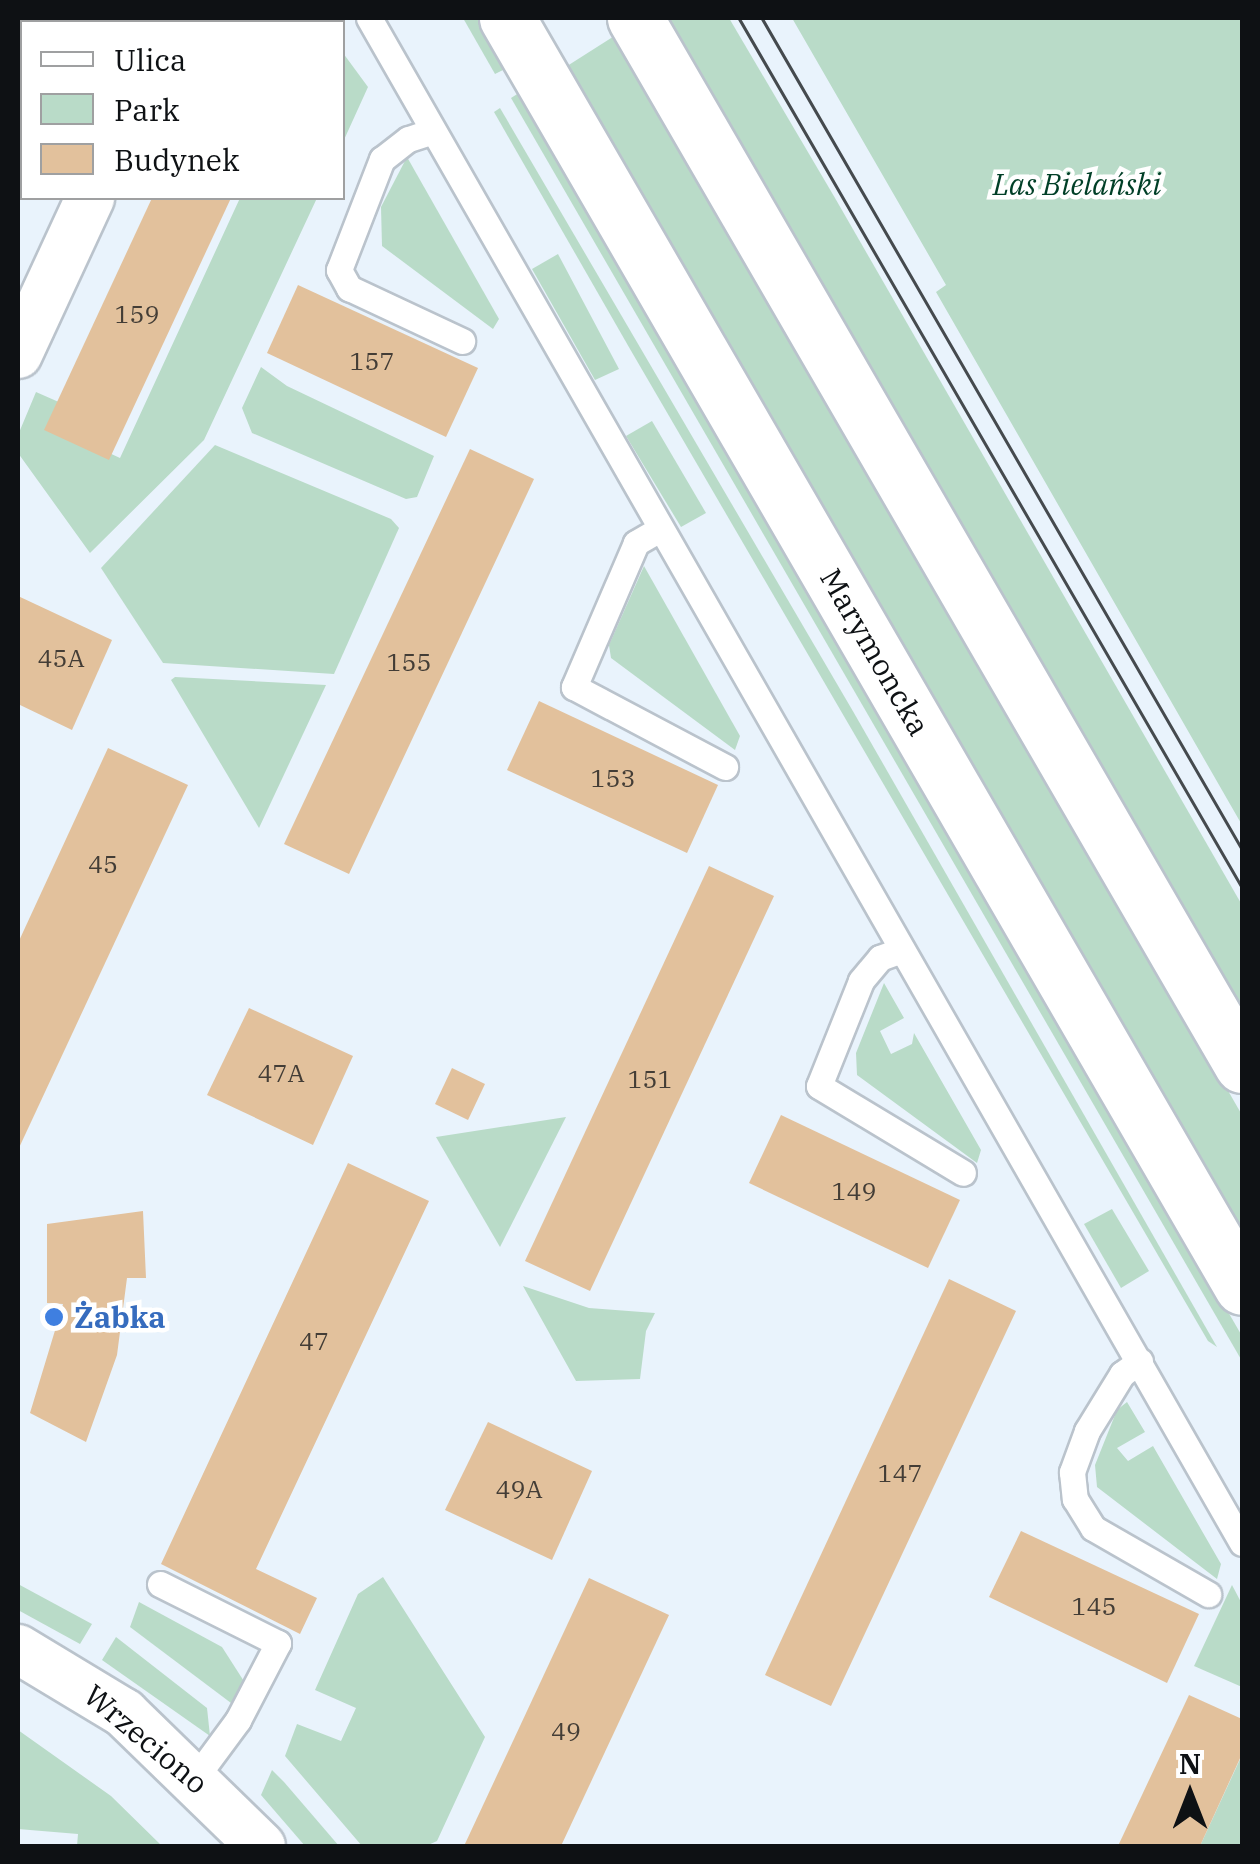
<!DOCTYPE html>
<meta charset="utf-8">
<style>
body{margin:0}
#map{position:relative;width:1260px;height:1864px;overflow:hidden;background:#e9f3fc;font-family:"IBM Plex Serif",serif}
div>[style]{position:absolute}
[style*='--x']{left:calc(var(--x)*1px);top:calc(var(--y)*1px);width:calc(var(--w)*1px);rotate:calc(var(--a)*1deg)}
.green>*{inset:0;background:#b9dbc8}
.building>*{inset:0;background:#e2c19c}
.roads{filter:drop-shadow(2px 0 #bac3cc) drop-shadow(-2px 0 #bac3cc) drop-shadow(0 2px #bac3cc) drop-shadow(0 -2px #bac3cc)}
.service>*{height:25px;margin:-12.5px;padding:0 12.5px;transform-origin:12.5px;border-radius:12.5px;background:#fff}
.minor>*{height:48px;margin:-24px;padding:0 24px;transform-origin:24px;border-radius:24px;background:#fff}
.secondary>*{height:55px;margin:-27.5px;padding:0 27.5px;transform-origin:27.5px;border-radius:27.5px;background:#fff}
.tram>*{height:2.5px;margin:-1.25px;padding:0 1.25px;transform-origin:1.25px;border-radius:1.25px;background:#454a4e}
.dots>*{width:28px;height:28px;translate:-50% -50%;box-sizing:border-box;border:5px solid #fff;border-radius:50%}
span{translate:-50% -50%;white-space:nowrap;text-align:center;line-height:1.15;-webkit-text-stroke:9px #fff;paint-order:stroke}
.number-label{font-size:25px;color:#433d36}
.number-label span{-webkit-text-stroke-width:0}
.park-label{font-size:30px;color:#003f27;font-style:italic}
.street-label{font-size:30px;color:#0e1114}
.shop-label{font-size:30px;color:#366cbe;font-weight:700}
.left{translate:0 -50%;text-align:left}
.frame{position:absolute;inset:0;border:20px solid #0e1114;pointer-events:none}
.legend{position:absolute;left:20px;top:20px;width:325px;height:180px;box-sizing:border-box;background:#fff;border:2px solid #9fa0a1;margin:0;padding:12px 18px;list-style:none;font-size:30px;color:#0e1114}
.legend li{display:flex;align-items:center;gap:20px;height:50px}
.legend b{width:50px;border:2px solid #9fa0a1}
.north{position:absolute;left:1140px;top:1744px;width:100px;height:100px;-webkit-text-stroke:8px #fff;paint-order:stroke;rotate:0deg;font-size:28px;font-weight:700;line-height:40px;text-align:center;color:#0e1114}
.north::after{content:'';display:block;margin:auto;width:35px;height:45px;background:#0e1114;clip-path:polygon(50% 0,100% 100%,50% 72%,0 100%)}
</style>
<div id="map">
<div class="green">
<div style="clip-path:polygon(463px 18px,479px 18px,509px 67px,495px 74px)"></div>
<div style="clip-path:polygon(667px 18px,729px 18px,835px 198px,1242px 905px,1242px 1010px)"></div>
<div style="clip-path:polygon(792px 18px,1242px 18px,1242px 825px,936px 292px,946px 285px)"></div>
<div style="clip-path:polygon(619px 33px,1242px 1115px,1242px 1238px,564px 68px)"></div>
<div style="clip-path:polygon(343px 53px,368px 87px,343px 142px)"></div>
<div style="clip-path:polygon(522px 91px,1242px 1336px,1242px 1361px,511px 98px)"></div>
<div style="clip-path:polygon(500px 108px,854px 713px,1217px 1347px,1208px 1341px,630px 349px,494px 112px)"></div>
<div style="clip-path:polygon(407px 157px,499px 319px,493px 329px,382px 246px,381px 207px)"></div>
<div style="clip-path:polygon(240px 198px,317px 198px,204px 440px,90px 553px,18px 453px,18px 435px,36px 392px,61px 403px,51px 426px,120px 458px)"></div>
<div style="clip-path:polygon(558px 254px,619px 369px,595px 380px,532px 269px)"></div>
<div style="clip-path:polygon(261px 367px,287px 386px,434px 456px,417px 497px,406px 499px,252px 433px,242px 408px)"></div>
<div style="clip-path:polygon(652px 421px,706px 513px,681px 527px,626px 436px)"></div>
<div style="clip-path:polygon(215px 445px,391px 519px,399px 528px,334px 674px,163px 663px,101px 568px)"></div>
<div style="clip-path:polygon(644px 566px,740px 736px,735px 750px,611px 658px,609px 645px)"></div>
<div style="clip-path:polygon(175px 677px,326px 685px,259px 828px,171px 680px)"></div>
<div style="clip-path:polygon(884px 983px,904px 1018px,880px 1031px,891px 1054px,912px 1044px,914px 1033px,981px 1150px,977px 1163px,857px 1075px,856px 1053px)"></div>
<div style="clip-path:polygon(566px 1117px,500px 1247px,436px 1137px)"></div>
<div style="clip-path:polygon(1112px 1209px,1149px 1271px,1121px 1288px,1084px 1224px)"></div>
<div style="clip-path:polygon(523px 1286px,589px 1308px,655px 1313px,646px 1331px,640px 1379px,576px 1381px)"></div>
<div style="clip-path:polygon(1127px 1402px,1145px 1432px,1117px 1448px,1128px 1461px,1153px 1446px,1221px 1564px,1217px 1579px,1097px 1487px,1095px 1465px,1117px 1410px)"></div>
<div style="clip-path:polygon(383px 1577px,485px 1737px,437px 1841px,426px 1846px,362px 1846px,285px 1756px,297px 1724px,341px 1741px,356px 1708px,315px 1690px,358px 1594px)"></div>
<div style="clip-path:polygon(18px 1584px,92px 1624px,80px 1644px,18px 1610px)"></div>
<div style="clip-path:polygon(1232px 1585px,1242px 1604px,1242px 1687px,1194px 1666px)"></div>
<div style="clip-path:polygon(139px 1602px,222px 1647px,247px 1686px,235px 1706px,130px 1627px)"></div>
<div style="clip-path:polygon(116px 1637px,207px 1708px,210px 1736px,102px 1660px)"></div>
<div style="clip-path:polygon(18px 1730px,111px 1796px,162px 1846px,77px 1846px,78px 1834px,18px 1829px)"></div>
<div style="clip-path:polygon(1242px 1755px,1242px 1846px,1200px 1846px)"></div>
<div style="clip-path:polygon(272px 1770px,284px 1782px,339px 1846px,305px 1846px,261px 1795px)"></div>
</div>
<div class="building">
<div style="clip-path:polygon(152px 198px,231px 198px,109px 460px,44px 430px)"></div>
<div style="clip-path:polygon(298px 285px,478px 368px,446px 437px,267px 353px)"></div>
<div style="clip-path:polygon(470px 449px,534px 479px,349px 874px,284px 844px)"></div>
<div style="clip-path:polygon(18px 596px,112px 640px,72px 730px,18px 704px)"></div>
<div style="clip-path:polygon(539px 701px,718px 785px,687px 853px,507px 770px)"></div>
<div style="clip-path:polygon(108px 748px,188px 785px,18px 1150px,18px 943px)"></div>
<div style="clip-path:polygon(709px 866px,774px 896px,590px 1291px,525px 1261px)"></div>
<div style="clip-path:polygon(249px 1008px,353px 1056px,313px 1145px,207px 1095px)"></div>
<div style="clip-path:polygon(452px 1068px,485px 1084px,468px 1120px,435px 1104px)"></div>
<div style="clip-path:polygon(781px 1115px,960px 1200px,928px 1268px,749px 1183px)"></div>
<div style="clip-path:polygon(348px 1163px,429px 1201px,256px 1569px,317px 1598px,300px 1634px,161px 1564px)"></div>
<div style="clip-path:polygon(143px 1211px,146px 1278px,127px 1278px,117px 1355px,86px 1442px,30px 1413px,63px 1304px,47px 1303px,47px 1224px)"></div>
<div style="clip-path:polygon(949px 1279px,1016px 1311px,831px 1706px,765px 1675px)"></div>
<div style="clip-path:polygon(488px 1422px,592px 1471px,552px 1560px,445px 1510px)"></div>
<div style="clip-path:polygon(1021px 1531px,1199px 1614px,1167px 1683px,989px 1597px)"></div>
<div style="clip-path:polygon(589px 1578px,669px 1615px,561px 1846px,464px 1846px)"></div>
<div style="clip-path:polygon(1189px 1695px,1242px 1719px,1242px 1754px,1200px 1846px,1118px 1846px)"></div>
</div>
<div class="roads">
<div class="service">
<div style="--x:369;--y:18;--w:1757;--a:60.21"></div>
<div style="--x:433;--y:131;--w:26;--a:162"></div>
<div style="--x:408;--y:139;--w:33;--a:142"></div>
<div style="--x:382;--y:159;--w:119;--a:111.2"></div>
<div style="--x:339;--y:270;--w:21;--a:61"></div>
<div style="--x:349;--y:288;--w:125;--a:25.1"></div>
<div style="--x:660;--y:529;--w:28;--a:150"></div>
<div style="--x:636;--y:543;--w:157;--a:113.3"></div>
<div style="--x:574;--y:687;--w:171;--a:27.9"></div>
<div style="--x:899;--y:951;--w:20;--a:160"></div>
<div style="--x:880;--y:958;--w:30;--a:130"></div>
<div style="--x:861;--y:981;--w:113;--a:111.8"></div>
<div style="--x:819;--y:1086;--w:168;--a:31.1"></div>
<div style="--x:1140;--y:1361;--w:22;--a:144"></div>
<div style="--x:1122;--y:1374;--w:67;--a:121.6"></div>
<div style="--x:1087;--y:1431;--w:44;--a:110.1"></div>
<div style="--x:1072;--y:1472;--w:27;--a:84"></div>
<div style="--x:1075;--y:1499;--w:34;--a:58"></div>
<div style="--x:1093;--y:1528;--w:133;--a:29.9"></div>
<div style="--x:160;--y:1584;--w:132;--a:26.6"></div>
<div style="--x:278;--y:1643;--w:87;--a:117.5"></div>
<div style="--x:238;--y:1720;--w:71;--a:126.4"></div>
</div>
<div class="minor">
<div style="--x:173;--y:22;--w:4;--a:-63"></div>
<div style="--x:18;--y:354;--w:172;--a:-65.2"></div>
<div style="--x:18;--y:1649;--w:124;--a:31.1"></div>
<div style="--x:124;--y:1713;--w:191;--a:44.2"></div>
</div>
<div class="secondary">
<div style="--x:507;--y:18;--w:1466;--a:59.92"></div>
<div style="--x:635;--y:18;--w:1210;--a:59.9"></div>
</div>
</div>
<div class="tram">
<div style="--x:739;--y:18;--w:1004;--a:59.94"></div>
<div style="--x:762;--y:18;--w:960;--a:59.99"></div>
</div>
<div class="dots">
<div style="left:54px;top:1317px;background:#3f7fe0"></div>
</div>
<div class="number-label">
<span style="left:137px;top:314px">159</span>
<span style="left:372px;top:361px">157</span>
<span style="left:61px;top:658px">45A</span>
<span style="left:409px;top:662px">155</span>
<span style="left:613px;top:778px">153</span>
<span style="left:103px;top:864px">45</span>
<span style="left:281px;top:1073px">47A</span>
<span style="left:650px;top:1079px">151</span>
<span style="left:854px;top:1191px">149</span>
<span style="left:314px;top:1341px">47</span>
<span style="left:900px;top:1473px">147</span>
<span style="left:519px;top:1489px">49A</span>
<span style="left:1094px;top:1606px">145</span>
<span style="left:566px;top:1731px">49</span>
</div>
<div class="park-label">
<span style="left:1077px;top:184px">Las Bielański</span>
</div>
<div class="street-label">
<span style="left:875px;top:652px;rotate:60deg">Marymoncka</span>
<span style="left:146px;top:1739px;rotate:40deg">Wrzeciono</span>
</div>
<div class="shop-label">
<span class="left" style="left:74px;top:1317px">Żabka</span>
</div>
<div class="frame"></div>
<ul class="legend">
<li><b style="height:12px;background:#fff"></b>Ulica</li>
<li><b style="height:28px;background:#b9dbc8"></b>Park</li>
<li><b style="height:28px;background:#e2c19c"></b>Budynek</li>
</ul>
<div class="north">N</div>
</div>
